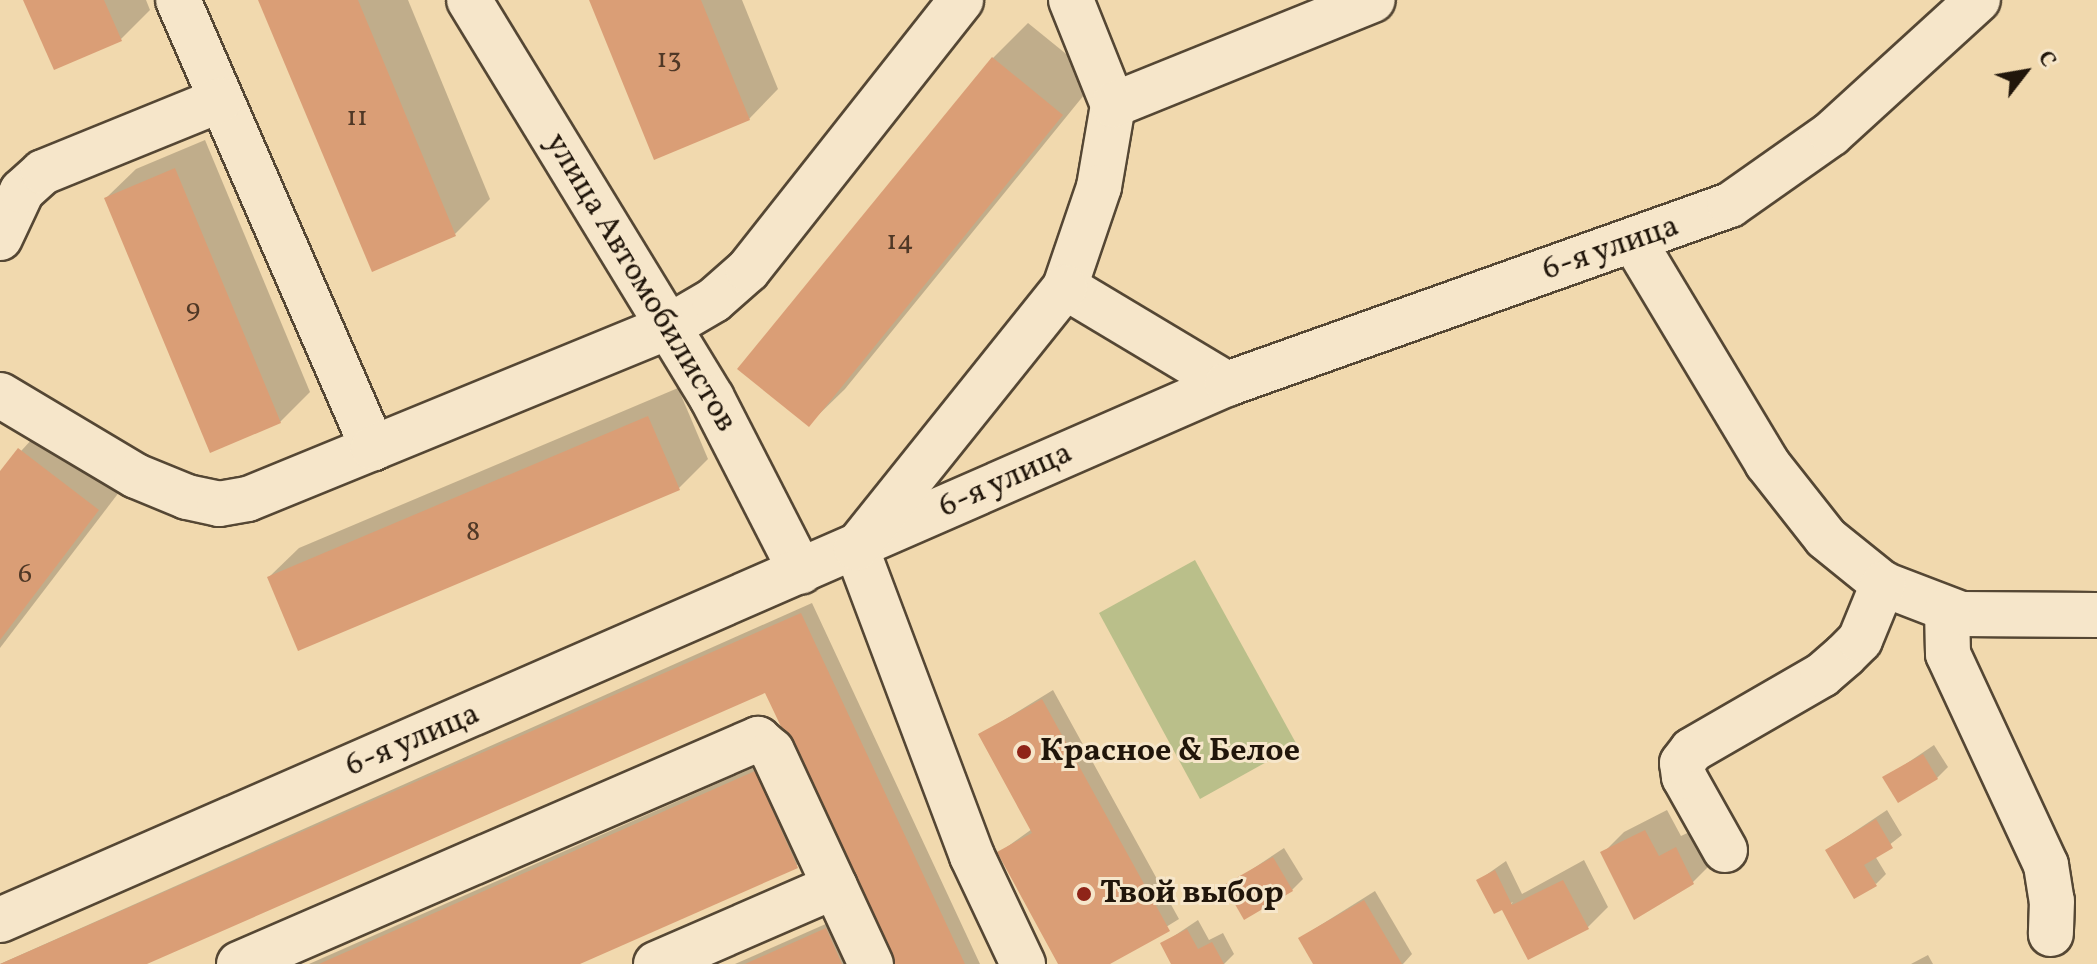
<!DOCTYPE html>
<meta charset="utf-8">
<style>
body{margin:0}
#map{position:relative;width:2097px;height:964px;overflow:hidden;background:#f1d9ae;font-family:Vollkorn,serif}
div>[style]{position:absolute}
[style*='--x']{left:calc(var(--x)*1px);top:calc(var(--y)*1px);width:calc(var(--w)*1px);rotate:calc(var(--a)*1deg)}
.green>*{inset:0;background:#babf8a}
.shadow>*{inset:0;background:#0003}
.building>*{inset:0;background:#da9e76}
.roads{filter:drop-shadow(2px 0 #554734) drop-shadow(-2px 0 #554734) drop-shadow(0 2px #554734) drop-shadow(0 -2px #554734)}
.minor>*{height:44px;margin:-22px;padding:0 22px;transform-origin:22px;border-radius:22px;background:#f6e6ca}
.dots>*{width:22px;height:22px;translate:-50% -50%;box-sizing:border-box;border:4px solid #f6e6ca;border-radius:50%}
span{translate:-50% -50%;white-space:nowrap;text-align:center;line-height:1.15;-webkit-text-stroke:6px #f6e6ca;paint-order:stroke}
.number-label{font-size:28px;color:#4f3826}
.number-label span{-webkit-text-stroke-width:0}
.street-label{font-size:32px;color:#21160b}
.poi-label{font-size:32px;color:#21160b;font-weight:700}
.left{translate:0 -50%;text-align:left}
.north{position:absolute;left:1985px;top:32px;width:80px;height:80px;-webkit-text-stroke:6px #f6e6ca;paint-order:stroke;rotate:59deg;font-size:22px;font-weight:700;line-height:32px;text-align:center;color:#21160b}
.north::after{content:'';display:block;margin:auto;width:28px;height:36px;background:#21160b;clip-path:polygon(50% 0,100% 100%,50% 72%,0 100%)}
</style>
<div id="map">
<div class="green">
<div style="clip-path:polygon(1195px 560px,1297px 745px,1200px 799px,1099px 613px)"></div>
</div>
<div class="shadow">
<div style="clip-path:polygon(25px 0,146px 0,150px 10px,121px 39px)"></div>
<div style="clip-path:polygon(260px 0,408px 0,490px 199px,455px 234px)"></div>
<div style="clip-path:polygon(591px 0,742px 0,778px 89px,749px 119px)"></div>
<div style="clip-path:polygon(1028px 23px,1097px 79px,845px 389px,809px 424px,740px 368px,993px 58px)"></div>
<div style="clip-path:polygon(205px 140px,310px 392px,280px 422px,106px 198px,136px 169px)"></div>
<div style="clip-path:polygon(678px 388px,708px 459px,679px 488px,269px 577px,299px 548px)"></div>
<div style="clip-path:polygon(55px 414px,133px 474px,0 648px,0 474px)"></div>
<div style="clip-path:polygon(812px 603px,980px 964px,896px 964px,766px 690px,143px 964px,0 964px)"></div>
<div style="clip-path:polygon(1053px 690px,1179px 919px,1106px 964px,1061px 964px,1000px 852px,1032px 829px,980px 735px)"></div>
<div style="clip-path:polygon(1934px 745px,1948px 767px,1937px 778px,1885px 778px)"></div>
<div style="clip-path:polygon(766px 762px,807px 856px,796px 866px,575px 964px,309px 964px)"></div>
<div style="clip-path:polygon(1667px 810px,1681px 836px,1698px 828px,1714px 861px,1693px 882px,1635px 918px,1603px 853px,1624px 832px)"></div>
<div style="clip-path:polygon(1887px 810px,1902px 835px,1875px 856px,1886px 874px,1876px 884px,1827px 850px)"></div>
<div style="clip-path:polygon(1284px 848px,1303px 879px,1292px 890px,1227px 886px)"></div>
<div style="clip-path:polygon(1584px 860px,1608px 907px,1587px 928px,1505px 911px,1513px 902px,1495px 911px,1479px 880px,1506px 861px,1522px 894px)"></div>
<div style="clip-path:polygon(1375px 891px,1412px 954px,1403px 964px,1316px 964px,1300px 938px)"></div>
<div style="clip-path:polygon(837px 919px,857px 964px,735px 964px)"></div>
<div style="clip-path:polygon(1198px 920px,1209px 940px,1223px 933px,1234px 954px,1224px 964px,1173px 964px,1162px 944px)"></div>
<div style="clip-path:polygon(1928px 955px,1933px 964px,1911px 964px)"></div>
</div>
<div class="building">
<div style="clip-path:polygon(23px 0,104px 0,122px 41px,54px 70px)"></div>
<div style="clip-path:polygon(258px 0,358px 0,456px 236px,372px 272px)"></div>
<div style="clip-path:polygon(589px 0,701px 0,750px 120px,654px 160px)"></div>
<div style="clip-path:polygon(992px 57px,1063px 115px,809px 427px,737px 369px)"></div>
<div style="clip-path:polygon(175px 168px,281px 423px,210px 453px,104px 198px)"></div>
<div style="clip-path:polygon(648px 416px,680px 490px,298px 651px,267px 577px)"></div>
<div style="clip-path:polygon(18px 448px,99px 510px,0 640px,0 471px)"></div>
<div style="clip-path:polygon(801px 613px,965px 964px,894px 964px,765px 693px,147px 964px,0 964px)"></div>
<div style="clip-path:polygon(1042px 699px,1170px 931px,1110px 964px,1058px 964px,997px 852px,1032px 833px,978px 734px)"></div>
<div style="clip-path:polygon(1923px 754px,1938px 779px,1898px 803px,1882px 777px)"></div>
<div style="clip-path:polygon(755px 771px,798px 868px,580px 964px,319px 964px)"></div>
<div style="clip-path:polygon(1876px 819px,1893px 848px,1864px 865px,1877px 886px,1854px 899px,1825px 850px)"></div>
<div style="clip-path:polygon(1645px 830px,1659px 856px,1676px 847px,1694px 884px,1634px 920px,1600px 852px)"></div>
<div style="clip-path:polygon(1273px 857px,1293px 891px,1244px 920px,1224px 885px)"></div>
<div style="clip-path:polygon(1495px 870px,1512px 905px,1563px 880px,1589px 929px,1528px 960px,1502px 910px,1494px 914px,1476px 880px)"></div>
<div style="clip-path:polygon(1364px 900px,1402px 964px,1313px 964px,1298px 938px)"></div>
<div style="clip-path:polygon(826px 928px,842px 964px,745px 964px)"></div>
<div style="clip-path:polygon(1187px 929px,1198px 949px,1212px 942px,1224px 964px,1171px 964px,1160px 943px)"></div>
</div>
<div class="roads">
<div class="minor">
<div style="--x:178;--y:0;--w:489;--a:66.5"></div>
<div style="--x:469;--y:0;--w:466;--a:58.6"></div>
<div style="--x:712;--y:398;--w:195;--a:62.9"></div>
<div style="--x:1071;--y:0;--w:113;--a:68.2"></div>
<div style="--x:1113;--y:105;--w:83;--a:99.7"></div>
<div style="--x:1099;--y:187;--w:106;--a:108.8"></div>
<div style="--x:1065;--y:287;--w:189;--a:30.9"></div>
<div style="--x:1113;--y:105;--w:280;--a:-22"></div>
<div style="--x:0;--y:238;--w:52;--a:-64.9"></div>
<div style="--x:22;--y:191;--w:28;--a:-42"></div>
<div style="--x:43;--y:172;--w:191;--a:-22.1"></div>
<div style="--x:1635;--y:243;--w:257;--a:59"></div>
<div style="--x:1767;--y:463;--w:95;--a:51.8"></div>
<div style="--x:1826;--y:538;--w:73;--a:38.9"></div>
<div style="--x:1883;--y:584;--w:84;--a:21"></div>
<div style="--x:1961;--y:614;--w:136;--a:0.4"></div>
<div style="--x:0;--y:395;--w:158;--a:30.8"></div>
<div style="--x:136;--y:476;--w:55;--a:22.4"></div>
<div style="--x:187;--y:497;--w:33;--a:12"></div>
<div style="--x:219;--y:504;--w:29;--a:-10"></div>
<div style="--x:248;--y:499;--w:135;--a:-22.2"></div>
<div style="--x:373;--y:448;--w:319;--a:-22.3"></div>
<div style="--x:668;--y:327;--w:53;--a:-30.4"></div>
<div style="--x:714;--y:300;--w:45;--a:-41.4"></div>
<div style="--x:748;--y:270;--w:344;--a:-51.7"></div>
<div style="--x:1947;--y:610;--w:44;--a:88.7"></div>
<div style="--x:1948;--y:654;--w:233;--a:65.1"></div>
<div style="--x:2046;--y:865;--w:36;--a:81"></div>
<div style="--x:2052;--y:901;--w:33;--a:92"></div>
<div style="--x:1725;--y:850;--w:84;--a:-119.3"></div>
<div style="--x:1684;--y:777;--w:14;--a:-98"></div>
<div style="--x:1682;--y:763;--w:16;--a:-52"></div>
<div style="--x:1692;--y:750;--w:150;--a:-30"></div>
<div style="--x:1822;--y:675;--w:30;--a:-41"></div>
<div style="--x:1845;--y:655;--w:21;--a:-45"></div>
<div style="--x:1860;--y:640;--w:61;--a:-67.7"></div>
<div style="--x:0;--y:920;--w:1339;--a:-23.6"></div>
<div style="--x:1227;--y:384;--w:534;--a:-19.59"></div>
<div style="--x:1730;--y:205;--w:123;--a:-35.1"></div>
<div style="--x:1831;--y:134;--w:199;--a:-42.4"></div>
<div style="--x:239;--y:964;--w:566;--a:-23.44"></div>
<div style="--x:758;--y:739;--w:18;--a:41"></div>
<div style="--x:772;--y:751;--w:235;--a:65.1"></div>
<div style="--x:656;--y:964;--w:195;--a:-23.5"></div>
<div style="--x:1023;--y:964;--w:119;--a:-115.3"></div>
<div style="--x:972;--y:856;--w:329;--a:-110.6"></div>
<div style="--x:856;--y:548;--w:334;--a:-51.3"></div>
</div>
</div>
<div class="dots">
<div style="left:1024px;top:752px;background:#8f2418"></div>
<div style="left:1084px;top:894px;background:#8f2418"></div>
</div>
<div class="number-label">
<span style="left:669px;top:60px">13</span>
<span style="left:357px;top:118px">11</span>
<span style="left:900px;top:242px">14</span>
<span style="left:193px;top:310px">9</span>
<span style="left:473px;top:533px">8</span>
<span style="left:25px;top:575px">6</span>
</div>
<div class="street-label">
<span style="left:1611px;top:249px;rotate:-19deg">6-я улица</span>
<span style="left:640px;top:283px;rotate:59deg">улица Автомобилистов</span>
<span style="left:1006px;top:481px;rotate:-24deg">6-я улица</span>
<span style="left:413px;top:741px;rotate:-23deg">6-я улица</span>
</div>
<div class="poi-label">
<span class="left" style="left:1040px;top:752px">Красное &amp; Белое</span>
<span class="left" style="left:1100px;top:894px">Твой выбор</span>
</div>
<div class="north">С</div>
</div>
